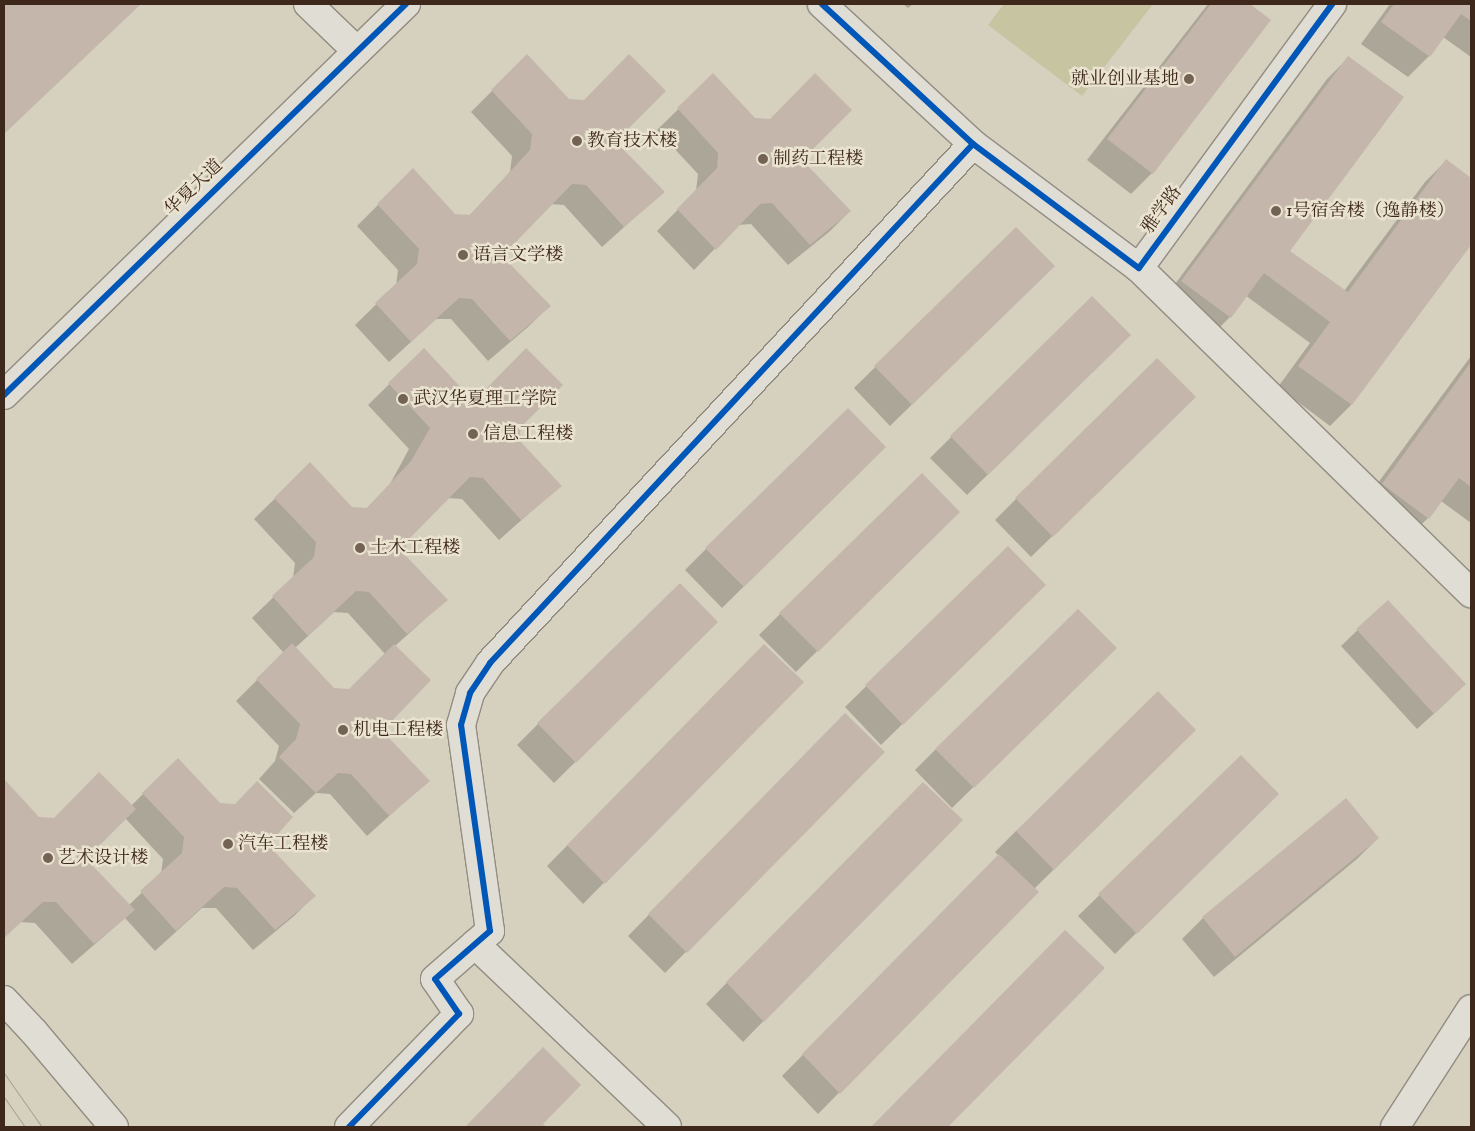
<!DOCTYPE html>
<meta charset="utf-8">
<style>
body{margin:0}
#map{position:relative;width:1475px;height:1131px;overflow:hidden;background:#d6d0bf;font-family:"IM FELL DW Pica","Noto Serif SC",serif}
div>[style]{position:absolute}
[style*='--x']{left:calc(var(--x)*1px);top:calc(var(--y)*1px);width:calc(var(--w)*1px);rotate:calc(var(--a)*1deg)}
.green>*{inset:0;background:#c6c4a1}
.shadow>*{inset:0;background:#0003}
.building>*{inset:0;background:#c4b6ab}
.roads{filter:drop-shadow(1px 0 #928c81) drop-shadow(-1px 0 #928c81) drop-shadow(0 1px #928c81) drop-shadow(0 -1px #928c81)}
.minor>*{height:28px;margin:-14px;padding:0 14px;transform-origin:14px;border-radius:14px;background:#e0ddd4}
.tram>*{height:1px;margin:-0.5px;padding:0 0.5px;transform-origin:0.5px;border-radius:0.5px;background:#a5a098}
.cycleway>*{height:6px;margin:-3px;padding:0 3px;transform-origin:3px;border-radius:3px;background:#0057b8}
.dots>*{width:14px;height:14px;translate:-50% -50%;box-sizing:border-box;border:2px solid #eae3d0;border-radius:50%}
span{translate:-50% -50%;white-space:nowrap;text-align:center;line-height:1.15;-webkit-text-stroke:5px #eae3d0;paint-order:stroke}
.poi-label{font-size:18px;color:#3e281c}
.right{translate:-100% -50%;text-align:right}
.left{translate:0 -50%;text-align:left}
.street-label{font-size:18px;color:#3e281c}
.frame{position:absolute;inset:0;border:5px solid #3e281c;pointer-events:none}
</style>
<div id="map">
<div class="green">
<div style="clip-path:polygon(1004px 4px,1153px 4px,1082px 96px,988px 25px)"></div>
</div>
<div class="shadow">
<div style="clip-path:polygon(4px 4px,140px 4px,4px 133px)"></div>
<div style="clip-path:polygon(903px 4px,913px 4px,908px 8px)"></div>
<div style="clip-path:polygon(1208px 4px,1248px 4px,1270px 20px,1152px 173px,1131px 194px,1087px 160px)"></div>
<div style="clip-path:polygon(1390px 4px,1471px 4px,1471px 57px,1443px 37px,1429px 56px,1408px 77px,1361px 44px)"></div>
<div style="clip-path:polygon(527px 56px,569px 101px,622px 133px,620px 147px,663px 192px,602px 247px,564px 205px,550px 204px,509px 247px,506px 262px,549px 306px,528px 327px,488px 361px,451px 319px,436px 319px,389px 362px,355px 325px,396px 285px,398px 270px,357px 226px,413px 170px,454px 215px,469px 216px,510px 172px,512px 156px,471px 112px)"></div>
<div style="clip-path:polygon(1348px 58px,1289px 251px,1344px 291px,1425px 182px,1446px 161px,1471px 179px,1471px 242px,1351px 405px,1330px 426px,1278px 387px,1310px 343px,1245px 295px,1230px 317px,1209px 338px,1161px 303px,1327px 79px)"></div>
<div style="clip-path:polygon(713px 75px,755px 119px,770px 121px,809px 152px,807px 166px,850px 211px,829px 232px,788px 265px,751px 224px,738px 225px,694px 270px,657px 231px,696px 191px,698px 174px,657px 130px)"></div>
<div style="clip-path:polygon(1016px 228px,1032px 287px,890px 426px,854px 388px)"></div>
<div style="clip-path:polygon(1092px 298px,1129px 335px,967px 495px,930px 458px)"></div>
<div style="clip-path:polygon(evenodd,424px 350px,466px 394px,520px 427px,517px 441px,560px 486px,499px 540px,462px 499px,447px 498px,406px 541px,403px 555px,446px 600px,395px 646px,389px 722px,385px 736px,428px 781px,367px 836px,330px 794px,316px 793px,294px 813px,259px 779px,275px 761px,279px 746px,236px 701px,284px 653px,252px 618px,293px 578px,295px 563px,254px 519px,310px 464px,352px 508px,366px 509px,390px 484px,409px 449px,368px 405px,424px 350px,334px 612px,348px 613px,385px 654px,349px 691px,333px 690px,295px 648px,334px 612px)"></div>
<div style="clip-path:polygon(1471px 356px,1471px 523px,1441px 501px,1428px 518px,1407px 539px,1361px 506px)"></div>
<div style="clip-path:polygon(1173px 418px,1031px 557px,995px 520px,1016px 499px)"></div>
<div style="clip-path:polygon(864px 468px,722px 608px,685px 570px,706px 549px)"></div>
<div style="clip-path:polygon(958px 512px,796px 672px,759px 635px,780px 614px)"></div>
<div style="clip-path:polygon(1007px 548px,1023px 606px,881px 745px,845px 707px)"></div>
<div style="clip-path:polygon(1388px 601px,1449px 700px,1417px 729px,1341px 646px)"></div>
<div style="clip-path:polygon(717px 622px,554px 783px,517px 745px,538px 724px)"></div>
<div style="clip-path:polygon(743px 667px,802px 682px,583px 904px,547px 866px)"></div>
<div style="clip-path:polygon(1094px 669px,952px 808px,915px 770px,936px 749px)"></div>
<div style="clip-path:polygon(845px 715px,883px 752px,665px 973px,628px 936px)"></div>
<div style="clip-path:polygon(1195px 730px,1034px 889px,1037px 892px,818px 1114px,782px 1076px,999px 856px,995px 852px,1016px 831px)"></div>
<div style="clip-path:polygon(1241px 757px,1277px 794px,1115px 954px,1078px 916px)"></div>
<div style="clip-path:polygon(evenodd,178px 759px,220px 804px,274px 836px,271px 850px,314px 896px,294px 916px,253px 950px,216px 908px,202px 908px,155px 951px,125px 918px,72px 964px,35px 923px,20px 922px,4px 938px,4px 781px,39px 818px,54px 819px,131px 806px,178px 759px,125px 818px,163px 859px,161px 874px,129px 905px,90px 865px,93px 851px,125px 818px)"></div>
<div style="clip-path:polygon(1346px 800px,1378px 838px,1357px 859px,1214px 977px,1182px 939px,1203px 918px)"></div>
<div style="clip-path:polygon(902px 804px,961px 820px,743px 1042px,706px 1004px)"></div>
<div style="clip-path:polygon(1065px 932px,1103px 968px,946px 1127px,872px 1127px)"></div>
<div style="clip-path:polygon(543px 1049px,541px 1124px,545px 1127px,466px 1127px)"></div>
</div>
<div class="building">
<div style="clip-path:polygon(4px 4px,141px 4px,4px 134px)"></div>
<div style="clip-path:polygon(1211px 4px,1250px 4px,1271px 20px,1153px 174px,1107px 139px)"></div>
<div style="clip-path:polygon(1394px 4px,1471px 4px,1471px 21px,1461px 14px,1430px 57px,1381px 22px)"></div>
<div style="clip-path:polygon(527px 54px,569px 99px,584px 100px,629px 54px,666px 91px,624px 133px,621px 147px,665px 192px,624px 227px,586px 185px,572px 184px,510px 248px,507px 261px,551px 306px,510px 341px,472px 299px,459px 298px,411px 342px,375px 303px,417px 264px,419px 249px,377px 204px,413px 168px,455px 214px,470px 215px,530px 150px,532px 134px,491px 90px)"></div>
<div style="clip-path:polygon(1348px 56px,1404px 97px,1290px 251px,1348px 292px,1446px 159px,1471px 178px,1471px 245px,1352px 405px,1298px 366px,1330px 322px,1264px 273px,1231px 318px,1181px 281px)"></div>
<div style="clip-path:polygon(713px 73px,755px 118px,770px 119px,815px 73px,852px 110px,810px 152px,808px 166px,851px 211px,810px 245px,772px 203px,760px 204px,716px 250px,677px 209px,717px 168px,718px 153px,677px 108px)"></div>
<div style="clip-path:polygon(1016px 227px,1055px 266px,912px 405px,874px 366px)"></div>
<div style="clip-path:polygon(1092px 296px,1131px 335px,988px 475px,950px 436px)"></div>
<div style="clip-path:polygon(424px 348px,466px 393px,481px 394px,526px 348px,563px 385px,521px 427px,519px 440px,562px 486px,521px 520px,483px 478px,470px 477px,407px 541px,405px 555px,448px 600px,407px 634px,369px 592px,356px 591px,308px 636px,272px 596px,314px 557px,316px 542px,274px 498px,310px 462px,352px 507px,367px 508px,411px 461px,430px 428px,388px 383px)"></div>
<div style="clip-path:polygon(1157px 358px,1196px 397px,1053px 537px,1015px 498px)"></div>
<div style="clip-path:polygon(1471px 362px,1471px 487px,1459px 478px,1429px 519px,1382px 484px)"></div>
<div style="clip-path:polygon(848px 408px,886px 447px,744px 587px,705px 548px)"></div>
<div style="clip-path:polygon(922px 473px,960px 512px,818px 652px,779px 613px)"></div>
<div style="clip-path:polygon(1008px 546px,1046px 585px,903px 725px,865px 685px)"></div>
<div style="clip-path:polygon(680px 583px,718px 622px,576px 763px,537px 723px)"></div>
<div style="clip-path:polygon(1388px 600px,1466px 684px,1434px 714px,1356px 629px)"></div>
<div style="clip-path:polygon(1078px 609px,1117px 648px,974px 788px,935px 749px)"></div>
<div style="clip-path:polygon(292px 643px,334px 688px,349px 689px,394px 644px,431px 680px,390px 723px,387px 736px,430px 781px,389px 816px,351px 774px,338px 773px,316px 793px,279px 757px,296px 739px,300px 724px,256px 679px)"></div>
<div style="clip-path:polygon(764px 644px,804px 682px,605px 884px,567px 845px)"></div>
<div style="clip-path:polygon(1158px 691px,1196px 730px,1054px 870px,1016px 831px)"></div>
<div style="clip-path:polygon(845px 713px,885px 752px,687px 953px,648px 914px)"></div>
<div style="clip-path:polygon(1241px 755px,1279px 794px,1137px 934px,1098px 894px)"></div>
<div style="clip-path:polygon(178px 758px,220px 803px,235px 804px,257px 781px,293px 817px,275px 837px,273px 850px,316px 896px,275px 930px,237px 888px,224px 887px,176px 931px,140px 891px,182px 853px,184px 837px,142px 793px)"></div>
<div style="clip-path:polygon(99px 772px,136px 809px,94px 851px,92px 865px,135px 910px,94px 944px,56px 902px,43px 902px,4px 938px,4px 779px,39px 817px,54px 818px)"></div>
<div style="clip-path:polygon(923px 782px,963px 820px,764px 1022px,726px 982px)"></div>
<div style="clip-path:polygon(1346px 798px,1379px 838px,1235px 957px,1202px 917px)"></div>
<div style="clip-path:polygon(999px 854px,1039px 892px,840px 1094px,802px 1054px)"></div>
<div style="clip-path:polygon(1065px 930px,1105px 968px,948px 1127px,871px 1127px)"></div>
<div style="clip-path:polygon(543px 1047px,581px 1085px,543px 1124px,547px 1127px,465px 1127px)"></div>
</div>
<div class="roads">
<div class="minor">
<div style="--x:308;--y:4;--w:68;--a:43.8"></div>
<div style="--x:973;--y:144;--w:207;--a:36.8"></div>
<div style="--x:1139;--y:268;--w:327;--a:-53.8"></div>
<div style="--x:1139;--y:268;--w:465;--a:44.4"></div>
<div style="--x:4;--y:395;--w:561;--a:-44.21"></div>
<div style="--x:475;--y:944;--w:265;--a:43.6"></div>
<div style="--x:4;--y:1000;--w:44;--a:46.8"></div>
<div style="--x:34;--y:1032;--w:124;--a:49.9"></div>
<div style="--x:349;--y:1127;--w:158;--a:-45.8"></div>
<div style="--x:459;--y:1014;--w:42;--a:-124.4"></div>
<div style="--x:435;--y:979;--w:73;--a:-41.1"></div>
<div style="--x:490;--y:931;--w:208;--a:-98"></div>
<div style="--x:461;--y:725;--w:33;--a:-74"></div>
<div style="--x:470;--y:693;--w:36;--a:-56"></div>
<div style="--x:490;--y:663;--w:709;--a:-47.06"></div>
<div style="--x:973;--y:144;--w:206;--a:-137.2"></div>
<div style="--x:1395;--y:1127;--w:140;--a:-57.2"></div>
</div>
</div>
<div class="tram">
<div style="--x:4;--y:1073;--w:66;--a:54.9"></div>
<div style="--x:4;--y:1097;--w:37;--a:55"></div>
</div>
<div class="cycleway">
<div style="--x:973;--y:144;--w:207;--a:36.8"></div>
<div style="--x:1139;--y:268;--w:327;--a:-53.8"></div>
<div style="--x:4;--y:395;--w:561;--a:-44.21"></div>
<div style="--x:349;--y:1127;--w:158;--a:-45.8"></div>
<div style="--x:459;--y:1014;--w:42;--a:-124.4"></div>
<div style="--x:435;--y:979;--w:73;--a:-41.1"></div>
<div style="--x:490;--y:931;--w:208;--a:-98"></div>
<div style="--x:461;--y:725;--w:33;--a:-74"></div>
<div style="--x:470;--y:693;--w:36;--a:-56"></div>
<div style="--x:490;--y:663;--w:709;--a:-47.06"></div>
<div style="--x:973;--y:144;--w:206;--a:-137.2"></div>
</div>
<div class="dots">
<div style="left:1189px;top:79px;background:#736355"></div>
<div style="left:577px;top:141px;background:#736355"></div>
<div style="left:763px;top:159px;background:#736355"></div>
<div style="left:1276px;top:211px;background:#736355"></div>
<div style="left:463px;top:255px;background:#736355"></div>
<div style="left:403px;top:399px;background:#736355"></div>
<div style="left:473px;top:434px;background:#736355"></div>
<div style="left:360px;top:548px;background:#736355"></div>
<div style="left:343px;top:730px;background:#736355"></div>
<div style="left:228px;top:844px;background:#736355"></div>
<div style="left:48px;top:858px;background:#736355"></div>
</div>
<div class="poi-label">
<span class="right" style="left:1179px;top:79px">就业创业基地</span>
<span class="left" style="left:587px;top:141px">教育技术楼</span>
<span class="left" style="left:773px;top:159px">制药工程楼</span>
<span class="left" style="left:1286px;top:211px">1号宿舍楼（逸静楼）</span>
<span class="left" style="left:473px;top:255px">语言文学楼</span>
<span class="left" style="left:413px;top:399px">武汉华夏理工学院</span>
<span class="left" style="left:483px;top:434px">信息工程楼</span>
<span class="left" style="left:370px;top:548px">土木工程楼</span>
<span class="left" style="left:353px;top:730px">机电工程楼</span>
<span class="left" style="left:238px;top:844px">汽车工程楼</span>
<span class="left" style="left:58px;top:858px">艺术设计楼</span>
</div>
<div class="street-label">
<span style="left:194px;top:188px;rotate:-44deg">华夏大道</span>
<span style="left:1162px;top:210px;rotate:-54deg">雅学路</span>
</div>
<div class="frame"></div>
</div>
